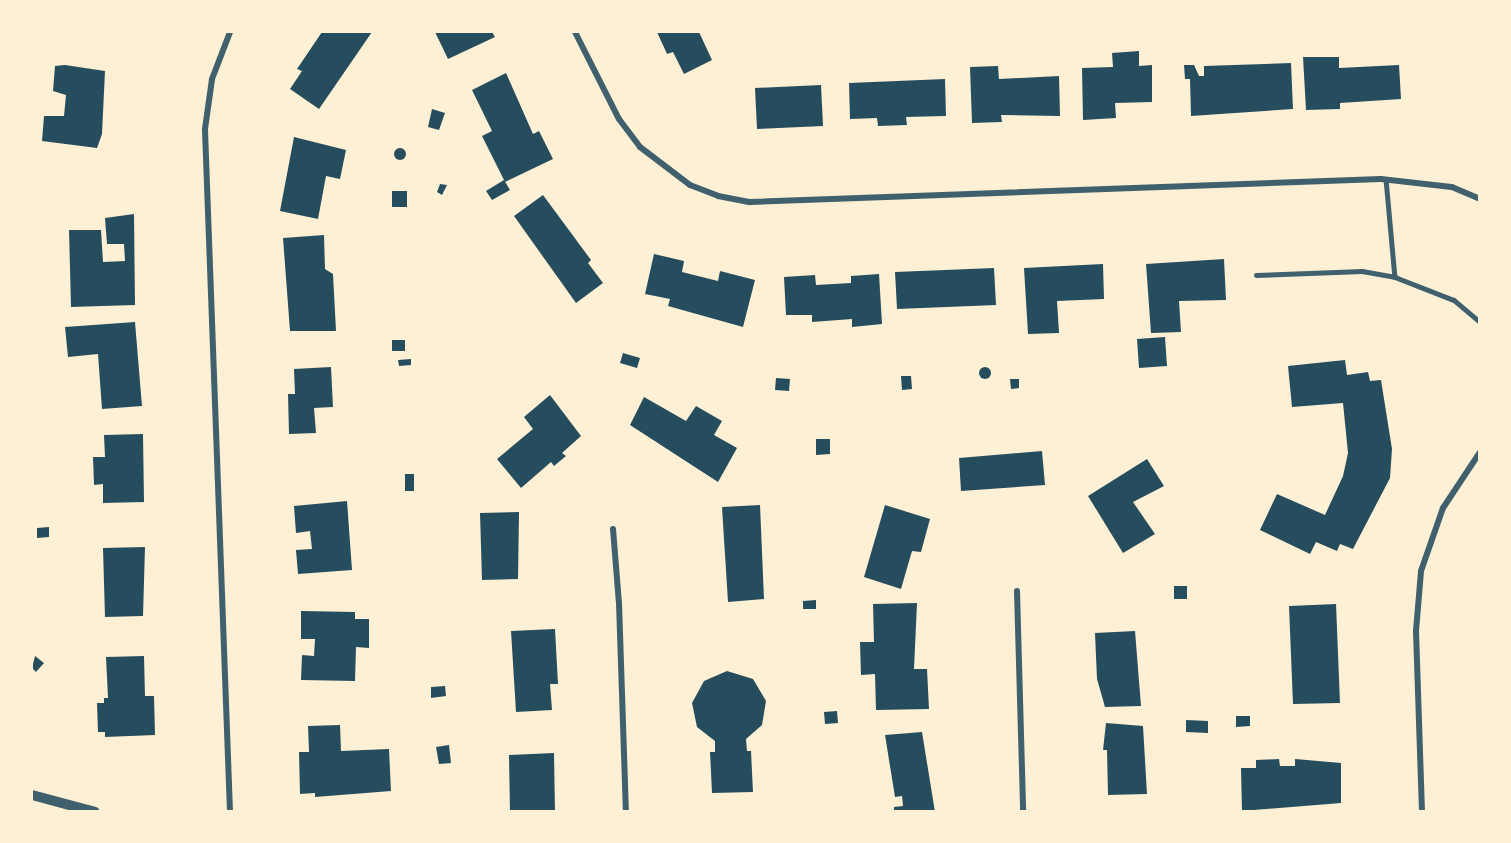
<!DOCTYPE html>
<style>
body{margin:0}
#map{position:relative;width:1511px;height:843px;overflow:hidden;background:#fdf0d5;font-family:"Nunito Sans",sans-serif}
div>[style]{position:absolute}
[style*='--x']{left:calc(var(--x)*1px);top:calc(var(--y)*1px);width:calc(var(--w)*1px);rotate:calc(var(--a)*1deg)}
.building>*{inset:0;background:#264d5e}
.round{border-radius:50%}
.service>*{height:4.5px;margin:-2.25px;padding:0 2.25px;transform-origin:2.25px;border-radius:2.25px;background:#3f606c}
.minor>*{height:6px;margin:-3px;padding:0 3px;transform-origin:3px;border-radius:3px;background:#3f606c}
.tertiary>*{height:10px;margin:-5px;padding:0 5px;transform-origin:5px;border-radius:5px;background:#3f606c}
span{translate:-50% -50%;white-space:nowrap;text-align:center;line-height:1.15;-webkit-text-stroke:6px #fdf0d5;paint-order:stroke}
.frame{position:absolute;inset:0;border:33px solid #fdf0d5;pointer-events:none}
</style>
<div id="map">
<div class="building">
<div style="clip-path:polygon(322px 32px,372px 32px,319px 109px,290px 89px,302px 71px,297px 69px)"></div>
<div style="clip-path:polygon(435px 32px,492px 32px,495px 37px,448px 59px)"></div>
<div style="clip-path:polygon(657px 32px,699px 32px,712px 60px,684px 74px,673px 52px,667px 54px)"></div>
<div style="clip-path:polygon(1139px 51px,1139px 66px,1152px 65px,1152px 102px,1115px 103px,1116px 118px,1083px 120px,1082px 68px,1113px 67px,1112px 53px)"></div>
<div style="clip-path:polygon(1303px 57px,1339px 57px,1339px 68px,1399px 65px,1401px 99px,1340px 103px,1340px 109px,1306px 110px)"></div>
<div style="clip-path:polygon(1291px 63px,1293px 109px,1191px 116px,1190px 79px,1185px 79px,1184px 65px,1194px 65px,1199px 76px,1204px 76px,1204px 66px)"></div>
<div style="clip-path:polygon(65px 65px,105px 71px,102px 134px,97px 148px,42px 141px,44px 116px,64px 116px,66px 95px,53px 91px,55px 66px)"></div>
<div style="clip-path:polygon(998px 66px,999px 79px,1059px 76px,1060px 116px,1001px 115px,1002px 122px,972px 123px,970px 67px)"></div>
<div style="clip-path:polygon(506px 73px,533px 134px,539px 131px,553px 159px,505px 182px,482px 136px,492px 131px,472px 90px)"></div>
<div style="clip-path:polygon(945px 79px,946px 116px,906px 117px,907px 125px,878px 126px,877px 118px,850px 119px,849px 83px)"></div>
<div style="clip-path:polygon(821px 85px,823px 126px,757px 129px,755px 88px)"></div>
<div style="clip-path:polygon(432px 109px,445px 113px,439px 130px,428px 127px)"></div>
<div style="clip-path:polygon(294px 137px,346px 150px,340px 179px,326px 176px,318px 219px,280px 211px)"></div>
<div class="round" style="left:394px;top:148px;width:12px;height:12px"></div>
<div style="clip-path:polygon(504px 180px,510px 190px,492px 200px,486px 191px)"></div>
<div style="clip-path:polygon(440px 184px,447px 185px,442px 195px,437px 192px)"></div>
<div style="clip-path:polygon(392px 191px,407px 191px,407px 207px,392px 207px)"></div>
<div style="clip-path:polygon(543px 195px,591px 260px,588px 263px,603px 283px,576px 303px,514px 216px)"></div>
<div style="clip-path:polygon(134px 214px,135px 305px,71px 307px,69px 230px,101px 230px,103px 262px,125px 261px,124px 244px,107px 244px,105px 218px)"></div>
<div style="clip-path:polygon(324px 235px,325px 269px,333px 274px,336px 331px,290px 331px,283px 238px)"></div>
<div style="clip-path:polygon(654px 254px,684px 261px,682px 272px,718px 281px,720px 271px,755px 280px,743px 327px,668px 306px,670px 299px,645px 294px)"></div>
<div style="clip-path:polygon(1224px 259px,1226px 300px,1179px 301px,1181px 332px,1151px 333px,1146px 264px)"></div>
<div style="clip-path:polygon(1103px 264px,1104px 299px,1057px 301px,1059px 333px,1028px 334px,1024px 268px)"></div>
<div style="clip-path:polygon(994px 268px,996px 305px,897px 309px,895px 272px)"></div>
<div style="clip-path:polygon(879px 274px,882px 324px,852px 327px,852px 319px,812px 322px,812px 315px,786px 315px,784px 277px,815px 275px,816px 285px,851px 283px,851px 276px)"></div>
<div style="clip-path:polygon(135px 322px,142px 406px,102px 409px,98px 354px,68px 357px,65px 327px)"></div>
<div style="clip-path:polygon(1165px 337px,1167px 366px,1139px 368px,1137px 339px)"></div>
<div style="clip-path:polygon(392px 340px,405px 340px,405px 351px,392px 351px)"></div>
<div style="clip-path:polygon(623px 353px,640px 358px,637px 368px,620px 363px)"></div>
<div style="clip-path:polygon(411px 359px,411px 365px,399px 366px,398px 360px)"></div>
<div style="clip-path:polygon(1345px 360px,1347px 375px,1368px 372px,1370px 381px,1381px 380px,1392px 449px,1390px 478px,1353px 549px,1340px 544px,1337px 551px,1316px 542px,1310px 554px,1260px 530px,1277px 494px,1325px 515px,1343px 476px,1348px 453px,1343px 403px,1292px 407px,1288px 366px)"></div>
<div style="clip-path:polygon(331px 367px,333px 407px,314px 408px,316px 433px,289px 434px,288px 394px,295px 394px,294px 369px)"></div>
<div class="round" style="left:979px;top:367px;width:12px;height:12px"></div>
<div style="clip-path:polygon(901px 376px,911px 376px,912px 389px,902px 390px)"></div>
<div style="clip-path:polygon(776px 378px,790px 379px,789px 391px,775px 390px)"></div>
<div style="clip-path:polygon(1010px 379px,1019px 379px,1019px 388px,1011px 389px)"></div>
<div style="clip-path:polygon(550px 395px,581px 436px,562px 453px,566px 456px,554px 466px,551px 462px,521px 488px,497px 459px,533px 429px,524px 417px)"></div>
<div style="clip-path:polygon(644px 397px,686px 421px,696px 406px,722px 421px,714px 435px,737px 448px,718px 482px,630px 425px)"></div>
<div style="clip-path:polygon(143px 434px,144px 502px,103px 503px,103px 484px,94px 485px,93px 457px,105px 457px,104px 435px)"></div>
<div style="clip-path:polygon(816px 439px,830px 439px,830px 454px,816px 455px)"></div>
<div style="clip-path:polygon(1042px 451px,1045px 485px,961px 491px,959px 458px)"></div>
<div style="clip-path:polygon(1147px 459px,1164px 486px,1133px 502px,1155px 534px,1123px 553px,1088px 496px)"></div>
<div style="clip-path:polygon(405px 474px,414px 474px,414px 491px,405px 491px)"></div>
<div style="clip-path:polygon(347px 501px,352px 570px,298px 574px,296px 550px,312px 549px,310px 531px,296px 533px,294px 506px)"></div>
<div style="clip-path:polygon(760px 505px,764px 599px,728px 602px,722px 507px)"></div>
<div style="clip-path:polygon(885px 505px,930px 519px,921px 552px,912px 551px,901px 589px,864px 577px)"></div>
<div style="clip-path:polygon(519px 512px,518px 579px,482px 580px,480px 513px)"></div>
<div style="clip-path:polygon(49px 527px,49px 537px,37px 538px,37px 528px)"></div>
<div style="clip-path:polygon(145px 547px,143px 616px,105px 617px,103px 548px)"></div>
<div style="clip-path:polygon(1174px 586px,1187px 586px,1187px 599px,1174px 599px)"></div>
<div style="clip-path:polygon(816px 600px,816px 609px,803px 609px,803px 601px)"></div>
<div style="clip-path:polygon(917px 603px,914px 669px,927px 669px,929px 709px,876px 710px,875px 674px,861px 675px,860px 642px,874px 642px,873px 604px)"></div>
<div style="clip-path:polygon(1336px 604px,1340px 703px,1293px 704px,1289px 606px)"></div>
<div style="clip-path:polygon(301px 611px,355px 612px,355px 619px,369px 619px,369px 648px,356px 647px,355px 681px,301px 680px,302px 655px,314px 656px,315px 639px,301px 639px)"></div>
<div style="clip-path:polygon(555px 629px,558px 684px,550px 684px,552px 710px,516px 712px,511px 631px)"></div>
<div style="clip-path:polygon(1135px 631px,1141px 706px,1105px 707px,1097px 679px,1095px 633px)"></div>
<div style="clip-path:polygon(35px 656px,44px 663px,36px 672px,32px 668px)"></div>
<div style="clip-path:polygon(144px 656px,145px 696px,154px 696px,155px 735px,105px 737px,105px 732px,98px 732px,97px 703px,104px 703px,104px 698px,108px 698px,106px 657px)"></div>
<div style="clip-path:polygon(727px 671px,753px 679px,766px 701px,762px 725px,746px 739px,747px 751px,751px 751px,753px 792px,712px 793px,710px 752px,715px 752px,715px 741px,697px 727px,692px 703px,704px 681px)"></div>
<div style="clip-path:polygon(445px 686px,446px 696px,431px 698px,431px 687px)"></div>
<div style="clip-path:polygon(837px 711px,838px 723px,825px 724px,824px 712px)"></div>
<div style="clip-path:polygon(1236px 716px,1250px 716px,1250px 726px,1236px 727px)"></div>
<div style="clip-path:polygon(1186px 720px,1208px 721px,1208px 733px,1186px 732px)"></div>
<div style="clip-path:polygon(1106px 723px,1143px 726px,1147px 794px,1108px 795px,1107px 750px,1103px 750px)"></div>
<div style="clip-path:polygon(340px 725px,341px 751px,389px 749px,391px 791px,315px 797px,315px 793px,300px 794px,299px 752px,309px 752px,308px 726px)"></div>
<div style="clip-path:polygon(922px 732px,935px 812px,894px 812px,894px 807px,903px 806px,902px 796px,895px 797px,885px 735px)"></div>
<div style="clip-path:polygon(449px 745px,451px 763px,439px 764px,436px 747px)"></div>
<div style="clip-path:polygon(554px 753px,555px 811px,510px 812px,509px 755px)"></div>
<div style="clip-path:polygon(1279px 759px,1280px 766px,1295px 766px,1295px 759px,1341px 763px,1341px 803px,1242px 811px,1241px 768px,1256px 768px,1256px 760px)"></div>
</div>
<div class="service">
<div style="--x:1386;--y:179;--w:98;--a:84.8"></div>
<div style="--x:1395;--y:277;--w:63;--a:21.3"></div>
<div style="--x:1454;--y:300;--w:34;--a:40"></div>
<div style="--x:1256;--y:275;--w:106;--a:-2.2"></div>
<div style="--x:1362;--y:271;--w:34;--a:10"></div>
</div>
<div class="minor">
<div style="--x:575;--y:32;--w:97;--a:63.2"></div>
<div style="--x:619;--y:119;--w:35;--a:53"></div>
<div style="--x:640;--y:147;--w:63;--a:37.2"></div>
<div style="--x:690;--y:185;--w:30;--a:21"></div>
<div style="--x:718;--y:196;--w:33;--a:11"></div>
<div style="--x:750;--y:202;--w:631;--a:-2.09"></div>
<div style="--x:1381;--y:179;--w:71;--a:6.4"></div>
<div style="--x:1452;--y:187;--w:30;--a:23"></div>
<div style="--x:613;--y:529;--w:74;--a:85.4"></div>
<div style="--x:619;--y:603;--w:209;--a:88.1"></div>
<div style="--x:1017;--y:591;--w:221;--a:88.4"></div>
<div style="--x:230;--y:812;--w:683;--a:-92.1"></div>
<div style="--x:205;--y:129;--w:50;--a:-82"></div>
<div style="--x:212;--y:79;--w:50;--a:-69"></div>
<div style="--x:1422;--y:812;--w:181;--a:-91.9"></div>
<div style="--x:1416;--y:631;--w:60;--a:-85.2"></div>
<div style="--x:1421;--y:571;--w:67;--a:-70.8"></div>
<div style="--x:1443;--y:508;--w:67;--a:-56.5"></div>
</div>
<div class="tertiary">
<div style="--x:32;--y:795;--w:65;--a:15.1"></div>
</div>
<div class="frame"></div>
</div>
